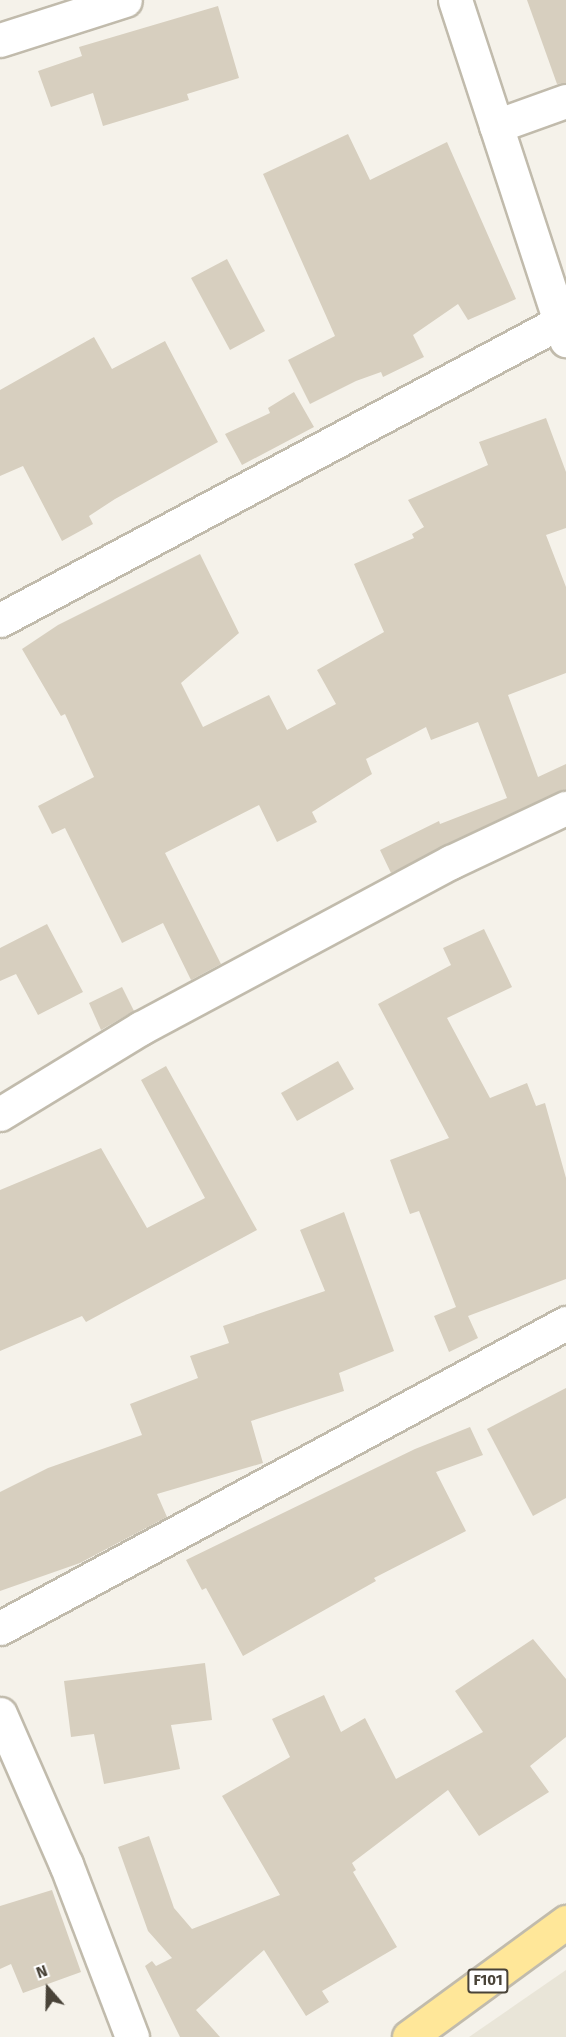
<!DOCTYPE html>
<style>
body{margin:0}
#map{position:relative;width:566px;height:2037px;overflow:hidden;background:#f5f2ea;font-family:"Fira Sans",sans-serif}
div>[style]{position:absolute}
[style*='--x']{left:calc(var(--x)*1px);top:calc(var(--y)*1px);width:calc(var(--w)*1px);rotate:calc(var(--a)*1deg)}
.residential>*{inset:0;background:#e9e5d8}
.building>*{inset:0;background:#d7cfbf}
.roads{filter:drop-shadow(2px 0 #c1bbac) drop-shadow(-2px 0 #c1bbac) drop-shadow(0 2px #c1bbac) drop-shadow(0 -2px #c1bbac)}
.minor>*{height:33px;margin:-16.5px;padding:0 16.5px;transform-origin:16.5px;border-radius:16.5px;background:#fff}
.tertiary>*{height:33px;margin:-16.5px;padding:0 16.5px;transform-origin:16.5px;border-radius:16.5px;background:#fff}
.primary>*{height:33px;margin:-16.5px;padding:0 16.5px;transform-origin:16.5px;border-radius:16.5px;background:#ffe799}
span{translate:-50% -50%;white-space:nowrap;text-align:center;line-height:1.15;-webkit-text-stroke:4.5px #fff;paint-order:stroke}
.shield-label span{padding:2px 4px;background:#fff;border:2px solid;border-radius:4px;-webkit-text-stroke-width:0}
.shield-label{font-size:15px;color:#494338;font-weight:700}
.north{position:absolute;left:18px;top:1959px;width:60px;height:60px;-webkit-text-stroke:4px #fff;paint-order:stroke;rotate:340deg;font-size:16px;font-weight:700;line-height:24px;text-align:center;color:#494338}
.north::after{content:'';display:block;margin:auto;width:21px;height:27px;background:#494338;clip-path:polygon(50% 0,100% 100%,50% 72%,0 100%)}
</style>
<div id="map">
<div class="residential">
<div style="clip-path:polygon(566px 1970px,566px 2037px,469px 2037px)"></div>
</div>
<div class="building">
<div style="clip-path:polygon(527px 0,566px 0,566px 83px,557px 84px)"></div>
<div style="clip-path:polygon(218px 6px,239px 78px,187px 94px,189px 100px,103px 126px,93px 93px,51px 107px,38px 71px,82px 56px,79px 47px)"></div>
<div style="clip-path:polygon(348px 134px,370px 180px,447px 142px,516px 299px,468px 320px,458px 304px,413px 335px,424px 357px,383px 377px,381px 372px,356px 381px,310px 404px,288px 360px,335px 336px,263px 174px)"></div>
<div style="clip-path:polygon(227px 259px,265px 331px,230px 350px,191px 278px)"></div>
<div style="clip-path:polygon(94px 337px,112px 369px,165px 341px,218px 442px,115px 499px,89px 516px,93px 524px,62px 541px,23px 466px,0 476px,0 390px)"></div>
<div style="clip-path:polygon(294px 392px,314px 427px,242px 465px,225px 434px,270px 413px,268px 408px)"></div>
<div style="clip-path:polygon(546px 418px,566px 472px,566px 528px,546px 535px,566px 587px,566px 673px,508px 695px,538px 777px,566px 764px,566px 790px,391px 873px,380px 850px,439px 821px,440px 824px,507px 798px,478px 722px,431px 740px,426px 727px,366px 759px,372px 774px,312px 812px,317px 822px,277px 842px,259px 805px,165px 853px,221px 964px,191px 980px,163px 923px,122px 943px,65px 828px,52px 834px,38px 806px,94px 777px,65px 714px,61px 716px,22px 649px,58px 625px,200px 554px,239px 633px,181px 683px,203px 727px,269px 695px,287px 730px,336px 704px,317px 670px,384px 632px,354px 564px,414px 538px,412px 534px,424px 527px,408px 500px,488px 465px,479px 442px)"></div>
<div style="clip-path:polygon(47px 924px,83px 992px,38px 1015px,16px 974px,0 981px,0 948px)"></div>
<div style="clip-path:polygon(484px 929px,512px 987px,447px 1018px,490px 1098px,527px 1083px,536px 1106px,545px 1103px,566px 1178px,566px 1279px,468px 1316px,478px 1338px,449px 1352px,434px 1316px,456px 1307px,419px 1211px,410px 1214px,390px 1160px,449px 1138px,378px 1004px,451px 965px,443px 948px)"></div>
<div style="clip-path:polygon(122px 987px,134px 1011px,101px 1030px,89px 1003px)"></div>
<div style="clip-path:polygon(338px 1061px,354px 1089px,297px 1121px,281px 1093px)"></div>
<div style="clip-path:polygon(166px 1066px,257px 1230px,86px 1322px,82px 1316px,0 1351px,0 1190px,101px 1148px,147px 1228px,205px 1198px,141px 1080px)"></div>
<div style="clip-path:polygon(344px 1212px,394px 1351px,339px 1373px,344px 1391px,251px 1421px,263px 1463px,157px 1494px,167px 1517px,80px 1563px,0 1591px,0 1492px,48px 1468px,142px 1435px,130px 1404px,198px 1378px,190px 1356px,229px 1343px,223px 1326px,325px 1291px,300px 1230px)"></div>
<div style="clip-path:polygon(566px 1388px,566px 1498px,533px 1516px,487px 1429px)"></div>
<div style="clip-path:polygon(470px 1427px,483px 1455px,436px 1472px,466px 1531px,374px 1578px,376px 1581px,243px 1656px,206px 1588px,202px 1590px,186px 1560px,415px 1449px)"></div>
<div style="clip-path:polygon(533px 1639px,566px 1679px,566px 1737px,530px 1766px,549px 1792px,479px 1836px,448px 1790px,352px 1863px,356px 1870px,353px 1872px,397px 1947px,322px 1991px,329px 2002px,306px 2016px,264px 1950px,196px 2010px,220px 2037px,180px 2037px,145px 1966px,152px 1961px,156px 1966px,172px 1958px,148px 1931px,118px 1847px,149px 1836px,174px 1908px,192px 1929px,280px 1895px,222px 1796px,290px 1757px,272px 1719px,324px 1695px,341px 1732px,365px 1718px,396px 1779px,483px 1732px,455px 1691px)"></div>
<div style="clip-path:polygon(205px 1663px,212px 1720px,171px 1725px,180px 1769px,104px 1784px,94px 1734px,71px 1737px,64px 1681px)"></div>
<div style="clip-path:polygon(52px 1890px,81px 1972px,23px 1993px,11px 1964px,0 1969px,0 1906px)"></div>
</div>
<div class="roads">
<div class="minor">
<div style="--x:455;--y:0;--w:358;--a:71.9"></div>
<div style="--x:0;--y:40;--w:131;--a:-17.7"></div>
<div style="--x:496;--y:126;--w:74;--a:-19.7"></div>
<div style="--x:0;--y:620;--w:634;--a:-28.02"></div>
<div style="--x:0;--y:1114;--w:165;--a:-31.4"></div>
<div style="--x:141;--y:1028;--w:352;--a:-28.2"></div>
<div style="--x:451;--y:862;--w:127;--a:-25.2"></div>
<div style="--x:0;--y:1628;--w:643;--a:-28.32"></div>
</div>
<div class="tertiary">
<div style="--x:0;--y:1714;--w:164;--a:66.3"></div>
<div style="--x:66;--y:1864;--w:185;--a:69.1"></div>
</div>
<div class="primary">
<div style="--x:409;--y:2037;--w:195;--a:-36.2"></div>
</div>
</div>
<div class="shield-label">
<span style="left:488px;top:1981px">F101</span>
</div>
<div class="north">N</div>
</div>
